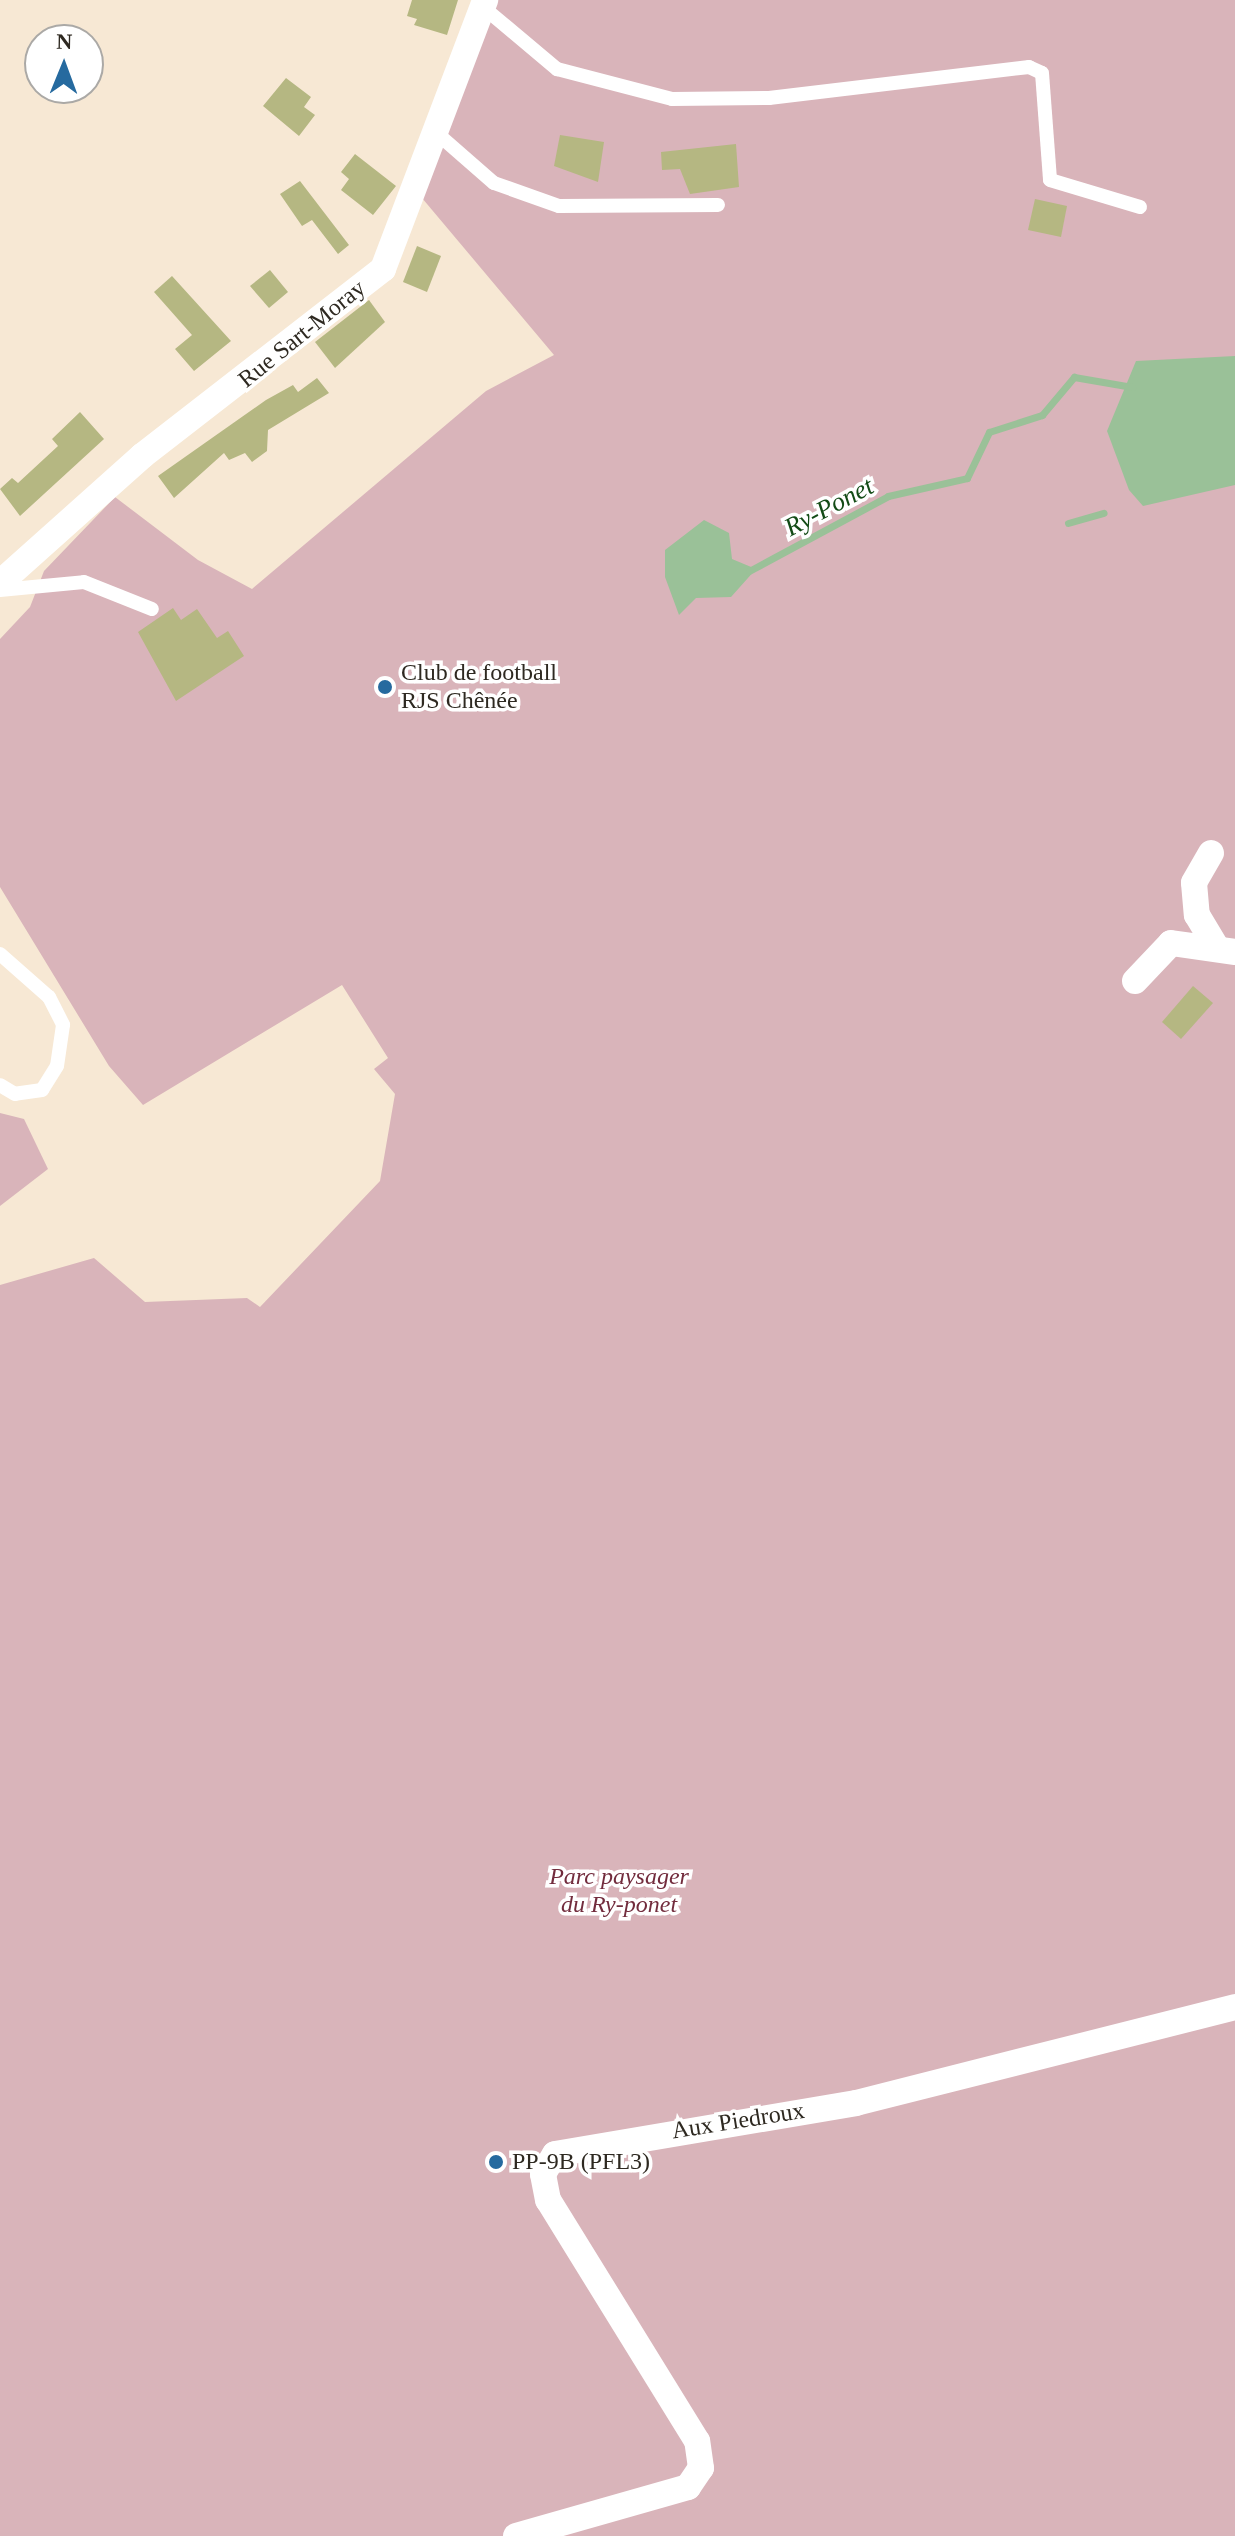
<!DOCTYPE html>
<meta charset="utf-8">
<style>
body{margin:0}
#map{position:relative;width:1235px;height:2536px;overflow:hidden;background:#f7e8d4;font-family:Georgia,serif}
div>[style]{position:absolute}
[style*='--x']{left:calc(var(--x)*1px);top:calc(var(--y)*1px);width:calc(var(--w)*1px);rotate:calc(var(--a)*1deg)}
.green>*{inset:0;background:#d9b4ba}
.water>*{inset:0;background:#9ac198}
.stream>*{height:7px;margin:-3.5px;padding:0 3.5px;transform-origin:3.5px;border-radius:3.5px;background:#9ac198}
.building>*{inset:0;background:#b5b782}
.service>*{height:14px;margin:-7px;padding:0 7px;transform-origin:7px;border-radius:7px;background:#fff}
.minor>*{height:26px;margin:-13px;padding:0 13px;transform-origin:13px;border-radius:13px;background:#fff}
.dots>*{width:22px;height:22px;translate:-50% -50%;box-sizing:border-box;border:4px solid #fff;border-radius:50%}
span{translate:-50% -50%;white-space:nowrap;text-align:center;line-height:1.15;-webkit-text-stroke:7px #fff;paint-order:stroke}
.street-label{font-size:24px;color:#2e2921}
.poi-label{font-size:24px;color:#2e2921}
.left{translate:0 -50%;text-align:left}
.park-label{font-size:24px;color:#722c3d;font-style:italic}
.water-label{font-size:26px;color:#134b16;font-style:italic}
.north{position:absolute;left:24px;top:24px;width:80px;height:80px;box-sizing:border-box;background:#fff;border:2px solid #aba9a6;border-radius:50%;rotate:1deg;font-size:22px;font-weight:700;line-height:32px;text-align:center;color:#2e2921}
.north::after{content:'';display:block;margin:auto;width:28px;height:36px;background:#266a9f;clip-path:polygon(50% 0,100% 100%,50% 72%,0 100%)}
</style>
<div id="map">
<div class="green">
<div style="clip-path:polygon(495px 0,1235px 0,1235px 2536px,0 2536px,0 1285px,94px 1258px,145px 1302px,247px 1298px,260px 1307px,380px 1181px,395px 1094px,374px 1069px,388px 1058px,342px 985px,143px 1105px,109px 1066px,0 887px,0 639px,30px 607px,44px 571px,115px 497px,198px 560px,252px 589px,486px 391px,554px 355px,422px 198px)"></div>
<div style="clip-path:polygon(0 1113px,24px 1119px,48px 1169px,0 1206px)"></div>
</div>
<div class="water">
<div style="clip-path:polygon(1235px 356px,1235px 485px,1143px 506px,1129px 490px,1107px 431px,1136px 361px)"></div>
<div style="clip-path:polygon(704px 520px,729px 533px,732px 559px,756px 569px,731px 597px,696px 598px,679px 615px,665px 577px,665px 550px)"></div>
</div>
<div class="stream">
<div style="--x:1068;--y:523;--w:37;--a:-16"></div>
<div style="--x:749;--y:571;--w:158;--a:-28.3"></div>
<div style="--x:888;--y:496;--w:81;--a:-12.8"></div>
<div style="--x:967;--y:478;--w:51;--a:-64.4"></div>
<div style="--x:989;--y:432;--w:56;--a:-17.8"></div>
<div style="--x:1042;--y:415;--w:50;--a:-49.9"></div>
<div style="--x:1074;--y:377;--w:59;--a:9.8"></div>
</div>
<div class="building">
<div style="clip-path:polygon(412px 0,458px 0,447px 35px,414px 25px,417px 19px,407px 16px)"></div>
<div style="clip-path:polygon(286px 78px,311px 97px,304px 107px,315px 115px,299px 136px,263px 106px)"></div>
<div style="clip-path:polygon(560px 135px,604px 142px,598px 182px,554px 166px)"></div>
<div style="clip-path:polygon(736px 144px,739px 187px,690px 194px,680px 169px,662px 170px,661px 152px)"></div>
<div style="clip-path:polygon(355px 154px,396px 186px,373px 215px,341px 190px,349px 179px,341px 172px)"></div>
<div style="clip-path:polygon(300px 181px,349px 245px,338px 254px,312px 220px,302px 226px,280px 194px)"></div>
<div style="clip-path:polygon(1035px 199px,1067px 206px,1061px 237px,1028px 230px)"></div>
<div style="clip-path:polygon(417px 246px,441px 256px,427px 292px,403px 282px)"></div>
<div style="clip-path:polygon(270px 270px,288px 292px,269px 308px,250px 286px)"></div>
<div style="clip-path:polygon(172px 276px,231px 341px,194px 371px,175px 349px,192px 335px,154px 292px)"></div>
<div style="clip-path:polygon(369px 300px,385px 322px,335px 368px,315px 342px)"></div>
<div style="clip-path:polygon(317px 378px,329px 393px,268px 430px,267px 451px,252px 462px,245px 453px,229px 460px,224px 453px,174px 498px,158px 476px,266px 400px,293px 385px,298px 392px)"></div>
<div style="clip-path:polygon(80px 412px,104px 439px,20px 516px,0 489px,12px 478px,18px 483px,58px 446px,52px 439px)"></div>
<div style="clip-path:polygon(173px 608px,181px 620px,197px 609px,217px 638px,228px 631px,244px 656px,176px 701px,138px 632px)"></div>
<div style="clip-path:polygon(1193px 986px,1213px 1003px,1181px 1039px,1162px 1022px)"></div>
</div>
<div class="service">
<div style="--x:483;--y:7;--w:97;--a:40"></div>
<div style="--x:557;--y:69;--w:119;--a:14.6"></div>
<div style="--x:672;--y:99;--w:97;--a:-0.6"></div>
<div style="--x:769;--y:98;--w:262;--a:-6.8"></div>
<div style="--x:1029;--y:67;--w:14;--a:25"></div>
<div style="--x:1042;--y:73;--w:107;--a:85.7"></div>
<div style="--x:1050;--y:180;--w:94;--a:16.7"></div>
<div style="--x:432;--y:129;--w:82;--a:41.1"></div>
<div style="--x:494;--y:183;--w:69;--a:19.5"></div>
<div style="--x:559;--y:206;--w:159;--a:-0.4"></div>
<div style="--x:0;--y:590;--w:84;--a:-5.4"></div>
<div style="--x:84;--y:582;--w:73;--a:21.7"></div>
<div style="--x:0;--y:954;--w:65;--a:41.3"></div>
<div style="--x:49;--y:997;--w:31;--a:63"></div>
<div style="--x:63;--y:1025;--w:41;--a:98.3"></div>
<div style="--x:57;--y:1066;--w:28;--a:122"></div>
<div style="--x:42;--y:1090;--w:27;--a:172"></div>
<div style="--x:15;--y:1094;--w:17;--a:-149"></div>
</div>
<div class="minor">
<div style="--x:0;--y:583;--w:191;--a:-41.8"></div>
<div style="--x:142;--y:456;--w:305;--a:-37.8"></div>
<div style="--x:383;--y:269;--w:288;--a:-69.2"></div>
<div style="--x:1211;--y:853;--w:34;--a:120"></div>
<div style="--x:1194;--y:883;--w:32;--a:85"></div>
<div style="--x:1197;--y:915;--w:39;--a:59"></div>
<div style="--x:1135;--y:981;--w:52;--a:-46.5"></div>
<div style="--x:1171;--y:943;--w:65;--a:8"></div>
<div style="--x:516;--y:2536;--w:179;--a:-15.9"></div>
<div style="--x:688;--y:2487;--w:23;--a:-56"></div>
<div style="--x:701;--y:2468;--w:27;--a:-98"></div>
<div style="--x:697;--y:2441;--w:283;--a:-121.7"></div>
<div style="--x:548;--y:2200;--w:26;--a:-101"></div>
<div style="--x:543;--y:2174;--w:23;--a:-59"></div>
<div style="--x:555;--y:2154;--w:305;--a:-9.6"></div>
<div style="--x:856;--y:2103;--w:391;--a:-14.2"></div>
</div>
<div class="dots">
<div style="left:385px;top:687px;background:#266a9f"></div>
<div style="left:496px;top:2162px;background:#266a9f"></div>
</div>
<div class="street-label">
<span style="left:302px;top:334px;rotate:-39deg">Rue Sart-Moray</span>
<span style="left:738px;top:2121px;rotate:-9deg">Aux Piedroux</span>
</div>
<div class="poi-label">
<span class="left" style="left:401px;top:687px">Club de football<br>RJS Chênée</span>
<span class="left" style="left:512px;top:2162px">PP-9B (PFL3)</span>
</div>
<div class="park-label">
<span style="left:619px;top:1891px">Parc paysager<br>du Ry-ponet</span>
</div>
<div class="water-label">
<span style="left:829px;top:507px;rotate:-28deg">Ry-Ponet</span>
</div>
<div class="north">N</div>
</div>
